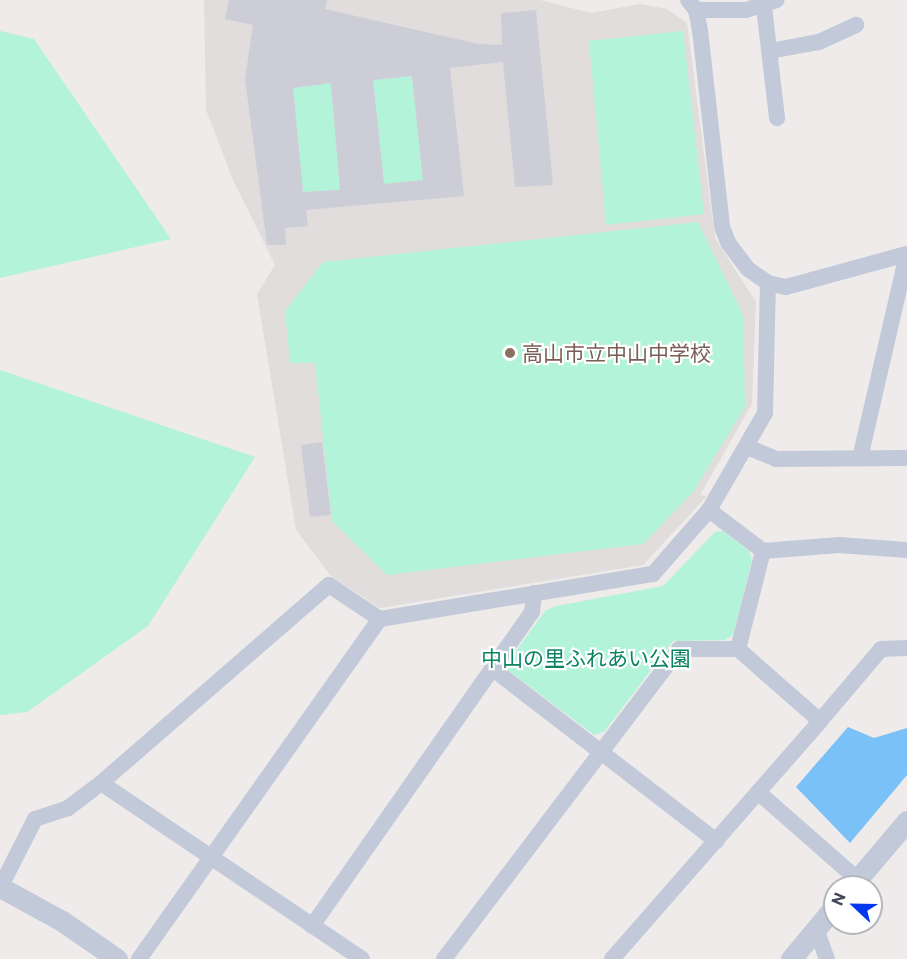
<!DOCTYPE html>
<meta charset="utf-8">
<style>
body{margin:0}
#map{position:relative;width:907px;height:959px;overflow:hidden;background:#efebeb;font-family:Commissioner,"Noto Sans JP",sans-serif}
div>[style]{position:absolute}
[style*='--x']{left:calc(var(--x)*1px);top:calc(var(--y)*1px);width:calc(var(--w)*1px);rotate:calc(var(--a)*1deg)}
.education>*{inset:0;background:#e0dddc}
.green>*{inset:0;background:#b2f3d9}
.water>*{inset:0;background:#79c1f6}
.building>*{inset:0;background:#cccdd7}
.minor>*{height:16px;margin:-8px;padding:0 8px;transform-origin:8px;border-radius:8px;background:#c2c9d8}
.tertiary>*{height:21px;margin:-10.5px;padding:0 10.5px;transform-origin:10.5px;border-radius:10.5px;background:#c2c9d8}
.dots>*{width:16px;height:16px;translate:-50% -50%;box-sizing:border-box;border:3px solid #fff;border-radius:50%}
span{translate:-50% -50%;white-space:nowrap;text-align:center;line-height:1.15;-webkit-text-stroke:4.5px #fff;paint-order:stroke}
.education-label{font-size:21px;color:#785e54}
.left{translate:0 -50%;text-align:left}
.park-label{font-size:21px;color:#0c8361}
.north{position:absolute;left:823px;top:875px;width:60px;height:60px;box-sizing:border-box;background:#fff;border:2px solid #b3b6bd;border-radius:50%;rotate:292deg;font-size:16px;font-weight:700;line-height:24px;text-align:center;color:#42495a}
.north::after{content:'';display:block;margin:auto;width:21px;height:27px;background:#0438ef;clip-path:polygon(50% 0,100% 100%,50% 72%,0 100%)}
</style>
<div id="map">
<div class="education">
<div style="clip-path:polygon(204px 0,540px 0,591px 13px,640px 4px,667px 9px,687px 23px,715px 238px,756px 302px,752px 404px,700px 495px,707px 496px,643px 565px,380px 608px,331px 576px,296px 530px,257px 294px,275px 265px,233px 180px,206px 110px)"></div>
</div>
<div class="green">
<div style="clip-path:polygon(0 31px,34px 39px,171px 239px,0 278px)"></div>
<div style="clip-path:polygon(683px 31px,704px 214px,606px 225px,589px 41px)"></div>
<div style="clip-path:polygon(412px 76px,423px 180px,384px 184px,373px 80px)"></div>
<div style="clip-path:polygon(331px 83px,340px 190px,303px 192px,293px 88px)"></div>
<div style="clip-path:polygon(698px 222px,743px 315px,745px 407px,693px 492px,643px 544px,387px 575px,332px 521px,315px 363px,290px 363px,285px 311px,323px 262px)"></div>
<div style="clip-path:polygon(0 370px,255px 457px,148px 626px,27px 712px,0 715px)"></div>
<div style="clip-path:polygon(723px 531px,749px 551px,752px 560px,733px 635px,725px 640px,673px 641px,604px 732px,594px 735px,508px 670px,507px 663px,545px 611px,556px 606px,663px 586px,715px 532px)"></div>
</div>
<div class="water">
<div style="clip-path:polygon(848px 727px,874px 738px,907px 728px,907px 775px,850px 843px,796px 787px)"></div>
</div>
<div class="building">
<div style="clip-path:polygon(evenodd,229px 0,327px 0,325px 9px,478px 44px,502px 45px,501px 13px,536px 10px,553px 185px,515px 187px,503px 62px,450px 68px,464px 196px,306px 210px,308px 226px,285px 228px,286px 245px,267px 245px,245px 79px,253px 25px,225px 19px,229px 0,412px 76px,423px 180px,384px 184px,373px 80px,412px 76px,229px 0,331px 83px,340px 190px,303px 192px,293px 88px,331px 83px)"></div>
<div style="clip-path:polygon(322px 442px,331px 515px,310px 517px,301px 445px)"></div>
</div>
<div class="minor">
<div style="--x:688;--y:0;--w:13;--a:51"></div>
<div style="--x:696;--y:10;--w:20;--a:79"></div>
<div style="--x:700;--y:30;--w:198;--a:83.6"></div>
<div style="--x:722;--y:227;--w:18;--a:68"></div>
<div style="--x:729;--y:244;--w:31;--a:53"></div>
<div style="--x:748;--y:269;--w:24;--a:35"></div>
<div style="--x:768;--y:283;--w:18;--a:13"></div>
<div style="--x:786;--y:287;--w:125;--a:-15.3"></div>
<div style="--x:764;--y:7;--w:112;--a:83.3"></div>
<div style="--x:696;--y:10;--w:50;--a:0"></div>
<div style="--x:746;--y:10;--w:32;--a:-18"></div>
<div style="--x:770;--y:51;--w:50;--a:-10.4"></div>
<div style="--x:819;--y:42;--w:41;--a:-24.7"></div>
<div style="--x:747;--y:447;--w:31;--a:22"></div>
<div style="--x:776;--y:459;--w:131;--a:-0.4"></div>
<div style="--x:860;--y:458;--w:209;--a:-77"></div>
<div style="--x:763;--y:551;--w:76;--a:-4.5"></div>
<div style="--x:839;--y:545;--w:68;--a:4.2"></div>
<div style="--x:493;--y:669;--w:282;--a:37.6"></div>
<div style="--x:820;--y:721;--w:94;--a:-49.7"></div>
<div style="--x:881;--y:649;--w:26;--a:-2"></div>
<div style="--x:758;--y:792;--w:132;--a:41.3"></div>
<div style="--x:6;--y:876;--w:64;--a:-63"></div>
<div style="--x:35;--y:819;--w:35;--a:-18"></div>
<div style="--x:68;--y:808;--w:41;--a:-37.1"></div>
<div style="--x:312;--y:926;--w:383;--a:-55"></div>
<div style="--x:532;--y:612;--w:19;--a:-84"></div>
<div style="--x:816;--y:929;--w:32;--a:70"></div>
<div style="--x:139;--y:959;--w:417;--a:-54.7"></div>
<div style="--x:362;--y:959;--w:315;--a:-146"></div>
<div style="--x:101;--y:783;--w:302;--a:-41"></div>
<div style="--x:329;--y:585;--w:61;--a:33.7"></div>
<div style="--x:380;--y:619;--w:277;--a:-9.4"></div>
<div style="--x:653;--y:574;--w:85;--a:-48.8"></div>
<div style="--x:709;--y:510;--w:112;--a:-60"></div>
<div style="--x:765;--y:413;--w:130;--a:-88.7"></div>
<div style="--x:444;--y:959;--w:389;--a:-52.8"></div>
<div style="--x:679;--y:649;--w:59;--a:0"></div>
<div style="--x:612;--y:959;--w:316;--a:-48.8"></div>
<div style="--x:820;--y:721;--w:109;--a:-138.7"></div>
<div style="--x:738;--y:649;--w:101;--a:-75.7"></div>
<div style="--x:763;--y:551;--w:68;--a:-142.8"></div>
</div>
<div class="tertiary">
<div style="--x:0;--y:887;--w:71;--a:28.7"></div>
<div style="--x:62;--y:921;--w:67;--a:34.6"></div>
<div style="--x:851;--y:887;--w:87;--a:-49.7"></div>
<div style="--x:791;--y:959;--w:69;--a:-50.3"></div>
</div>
<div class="dots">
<div style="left:510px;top:353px;background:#8d6e63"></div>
</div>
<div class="education-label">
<span class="left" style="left:522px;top:353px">高山市立中山中学校</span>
</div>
<div class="park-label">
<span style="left:586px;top:658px">中山の里ふれあい公園</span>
</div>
<div class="north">N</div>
</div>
